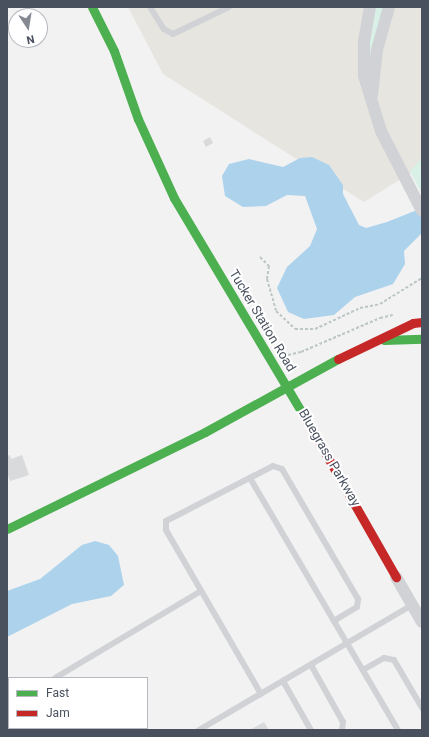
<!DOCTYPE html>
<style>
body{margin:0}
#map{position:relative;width:429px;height:737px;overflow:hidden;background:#f2f2f2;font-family:Roboto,sans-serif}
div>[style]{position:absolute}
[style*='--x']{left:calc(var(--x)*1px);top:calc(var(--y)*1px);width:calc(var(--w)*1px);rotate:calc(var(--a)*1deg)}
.commercial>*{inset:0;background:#e6e5e0}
.green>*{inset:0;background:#d8f0e6}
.water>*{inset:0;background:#add2ec}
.building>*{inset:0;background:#d9dadc}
.path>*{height:2px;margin-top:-1px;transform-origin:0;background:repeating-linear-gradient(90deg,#bcc7c6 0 3px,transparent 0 5px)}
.lane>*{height:6px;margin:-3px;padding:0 3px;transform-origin:3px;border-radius:3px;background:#d0d2d5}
.street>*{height:12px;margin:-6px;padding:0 6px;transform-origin:6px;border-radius:6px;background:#d0d2d5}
.fast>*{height:9px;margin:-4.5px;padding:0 4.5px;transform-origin:4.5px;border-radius:4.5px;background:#4caf50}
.jam>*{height:9px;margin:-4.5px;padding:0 4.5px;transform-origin:4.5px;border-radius:4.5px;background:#c62828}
span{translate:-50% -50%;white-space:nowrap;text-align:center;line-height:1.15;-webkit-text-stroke:4px #fff;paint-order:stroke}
.street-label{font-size:13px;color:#49505e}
.frame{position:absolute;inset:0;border:8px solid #49505e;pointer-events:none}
.legend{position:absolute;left:8px;top:677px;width:140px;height:52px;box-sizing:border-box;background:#fff;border:1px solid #b6b9bf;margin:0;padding:5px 7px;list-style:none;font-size:12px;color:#49505e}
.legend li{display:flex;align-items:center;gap:8px;height:20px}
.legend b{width:20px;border:1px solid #b6b9bf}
.north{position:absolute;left:8px;top:8px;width:40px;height:40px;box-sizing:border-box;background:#fff;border:1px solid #b6b9bf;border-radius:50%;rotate:168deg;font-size:11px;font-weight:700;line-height:16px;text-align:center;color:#49505e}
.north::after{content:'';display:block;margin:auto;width:14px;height:18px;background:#848992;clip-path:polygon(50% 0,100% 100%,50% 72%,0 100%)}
</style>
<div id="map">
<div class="commercial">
<div style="clip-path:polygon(128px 7px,422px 7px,422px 166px,364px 202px,163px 74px)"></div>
</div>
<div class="green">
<div style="clip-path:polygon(374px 7px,384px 7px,372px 59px,368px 60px)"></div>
<div style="clip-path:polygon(422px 158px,422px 194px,410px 171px)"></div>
</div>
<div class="water">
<div style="clip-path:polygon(312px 157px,329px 165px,343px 185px,343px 194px,359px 225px,366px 228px,387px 222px,422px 208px,422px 233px,404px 251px,405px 264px,393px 284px,355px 297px,334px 315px,304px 319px,288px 312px,277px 288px,287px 267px,310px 246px,317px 229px,305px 196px,287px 195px,266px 206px,243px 207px,225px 196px,222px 176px,229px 164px,249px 159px,283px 167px,300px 158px)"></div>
<div style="clip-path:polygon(95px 541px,109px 545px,118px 556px,124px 585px,111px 596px,72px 604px,7px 637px,7px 591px,40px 579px,82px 545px)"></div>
</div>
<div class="building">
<div style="clip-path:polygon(210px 137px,213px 143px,206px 147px,203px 141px)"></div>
<div style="clip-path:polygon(10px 455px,11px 459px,22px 455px,29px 475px,10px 481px,7px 472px,7px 456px)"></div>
<div style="clip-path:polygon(264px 722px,269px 730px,250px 730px)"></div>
</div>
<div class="path">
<div style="--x:260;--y:257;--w:13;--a:45"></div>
<div style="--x:269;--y:266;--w:13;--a:99"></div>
<div style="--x:267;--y:279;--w:33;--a:74"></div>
<div style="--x:276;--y:311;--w:26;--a:43"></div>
<div style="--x:295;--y:329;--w:20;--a:0"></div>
<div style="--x:315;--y:329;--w:50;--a:-25"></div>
<div style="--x:360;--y:308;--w:20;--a:-11"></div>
<div style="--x:380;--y:304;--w:49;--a:-31.8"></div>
<div style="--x:282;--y:351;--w:7;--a:34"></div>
<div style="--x:288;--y:355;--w:13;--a:-13"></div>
<div style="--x:301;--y:352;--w:86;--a:-23.3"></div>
<div style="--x:380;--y:318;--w:13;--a:-13"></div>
</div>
<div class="lane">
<div style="--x:150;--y:7;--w:26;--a:58"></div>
<div style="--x:164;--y:29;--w:10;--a:29"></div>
<div style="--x:173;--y:34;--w:62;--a:-25.7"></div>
<div style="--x:250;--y:478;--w:292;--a:59.6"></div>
<div style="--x:311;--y:665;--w:65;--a:60.7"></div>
<div style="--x:343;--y:722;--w:8;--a:97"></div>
<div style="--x:363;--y:670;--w:24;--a:-30"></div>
<div style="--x:384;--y:658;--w:10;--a:11"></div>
<div style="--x:394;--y:660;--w:56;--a:59.7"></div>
<div style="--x:55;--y:678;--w:170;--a:-30.8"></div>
<div style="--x:283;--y:681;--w:56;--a:60.3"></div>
<div style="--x:261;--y:694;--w:190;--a:-120.1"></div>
<div style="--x:166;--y:530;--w:9;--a:-90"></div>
<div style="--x:166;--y:521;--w:120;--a:-27.2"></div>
<div style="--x:273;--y:466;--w:9;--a:18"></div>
<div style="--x:282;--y:469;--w:151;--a:59.7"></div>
<div style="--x:358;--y:599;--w:8;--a:97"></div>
<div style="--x:357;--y:607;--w:27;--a:149"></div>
<div style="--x:49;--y:728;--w:2;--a:63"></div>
<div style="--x:199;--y:730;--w:247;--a:-30.4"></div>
</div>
<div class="street">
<div style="--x:370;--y:7;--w:35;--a:100"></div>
<div style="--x:364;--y:41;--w:35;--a:90"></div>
<div style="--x:364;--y:76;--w:58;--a:72.8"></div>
<div style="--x:381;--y:131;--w:90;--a:62.9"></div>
<div style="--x:372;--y:95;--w:45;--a:-83.7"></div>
<div style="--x:377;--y:50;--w:45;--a:-74.4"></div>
<div style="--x:396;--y:577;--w:52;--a:60"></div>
</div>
<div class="fast">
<div style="--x:92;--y:7;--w:49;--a:63.4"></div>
<div style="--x:114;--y:51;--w:72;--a:70.6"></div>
<div style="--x:138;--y:119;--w:87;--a:65.5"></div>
<div style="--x:174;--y:198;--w:252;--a:59.2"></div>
<div style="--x:384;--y:340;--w:38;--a:-2"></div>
<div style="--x:7;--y:529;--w:220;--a:-26.1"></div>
<div style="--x:205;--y:432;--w:152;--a:-28.8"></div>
</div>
<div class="jam">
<div style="--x:338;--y:359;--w:83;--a:-25.6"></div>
<div style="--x:413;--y:323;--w:9;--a:-6"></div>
<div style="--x:303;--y:414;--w:188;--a:60.3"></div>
</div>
<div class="street-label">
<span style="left:262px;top:321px;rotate:59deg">Tucker Station Road</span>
<span style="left:329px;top:458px;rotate:60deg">Bluegrass Parkway</span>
</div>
<div class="frame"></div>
<ul class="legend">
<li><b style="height:5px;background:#4caf50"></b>Fast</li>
<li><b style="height:5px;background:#c62828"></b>Jam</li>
</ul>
<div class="north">N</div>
</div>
